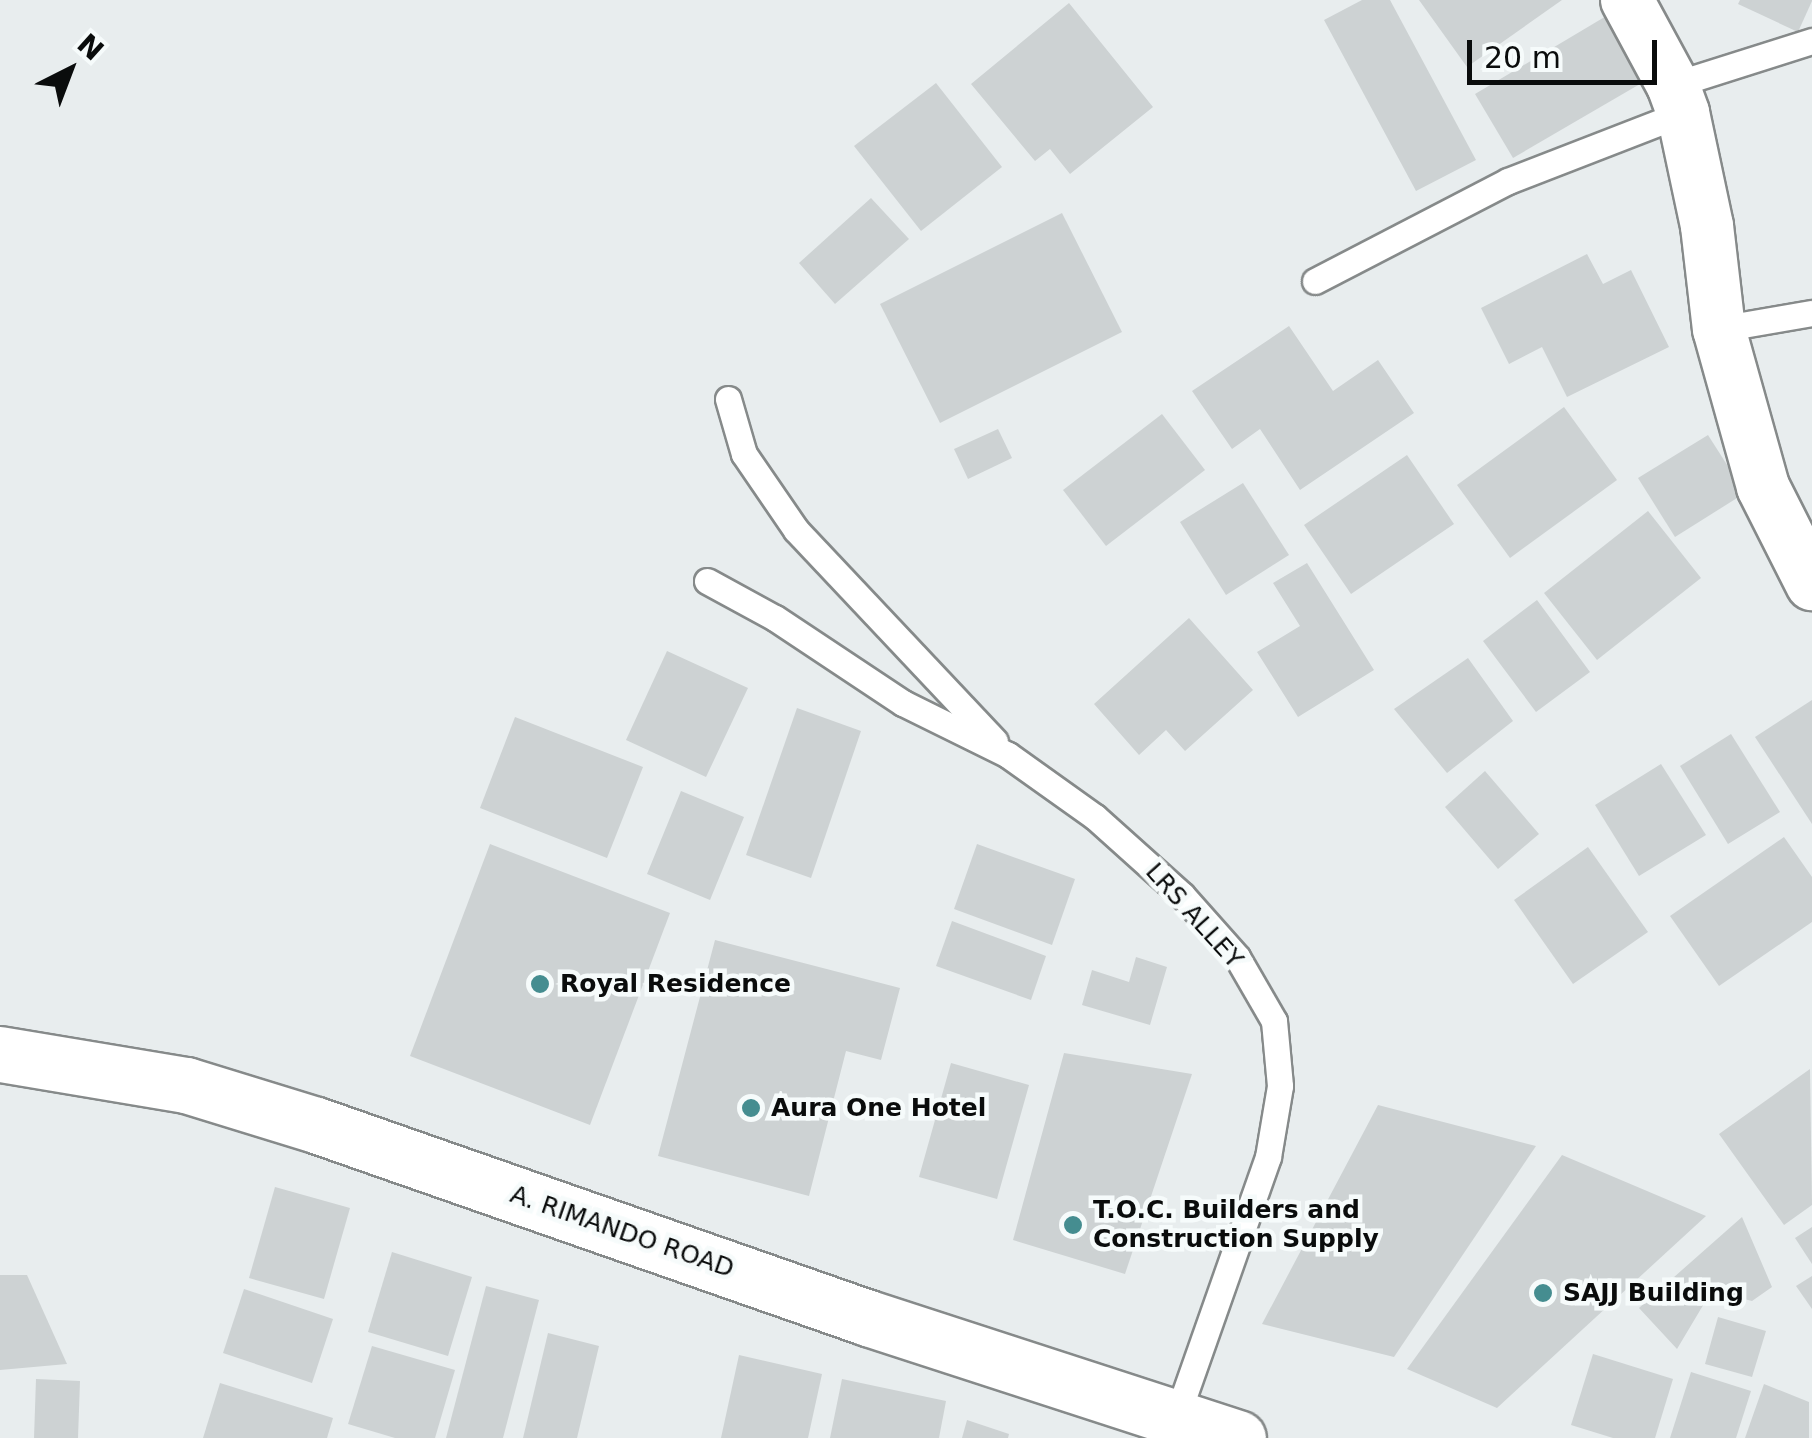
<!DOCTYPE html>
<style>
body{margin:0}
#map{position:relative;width:1812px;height:1438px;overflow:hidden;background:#e8edee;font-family:"DejaVu Sans",sans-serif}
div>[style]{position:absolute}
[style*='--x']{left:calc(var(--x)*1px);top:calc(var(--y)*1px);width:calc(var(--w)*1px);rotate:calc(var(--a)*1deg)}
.building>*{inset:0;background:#cdd2d3}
.roads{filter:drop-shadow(2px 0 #868a8a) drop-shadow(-2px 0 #868a8a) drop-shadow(0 2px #868a8a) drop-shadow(0 -2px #868a8a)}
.lane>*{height:25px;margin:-12.5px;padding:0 12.5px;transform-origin:12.5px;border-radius:12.5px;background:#fff}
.street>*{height:52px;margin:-26px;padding:0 26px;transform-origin:26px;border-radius:26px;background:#fff}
.secondary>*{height:55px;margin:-27.5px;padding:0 27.5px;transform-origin:27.5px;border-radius:27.5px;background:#fff}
.dots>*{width:28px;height:28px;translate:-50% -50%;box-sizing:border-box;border:5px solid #f6fbfb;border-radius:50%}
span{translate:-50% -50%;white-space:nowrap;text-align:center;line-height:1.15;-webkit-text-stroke:9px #f6fbfb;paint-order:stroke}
.street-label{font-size:25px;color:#0a0c0c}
.poi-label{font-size:25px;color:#0a0c0c;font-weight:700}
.left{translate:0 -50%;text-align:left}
.north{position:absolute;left:20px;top:20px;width:100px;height:100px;-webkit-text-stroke:8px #f6fbfb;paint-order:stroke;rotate:42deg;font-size:28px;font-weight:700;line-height:40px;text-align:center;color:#0a0c0c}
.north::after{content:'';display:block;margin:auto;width:35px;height:45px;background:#0a0c0c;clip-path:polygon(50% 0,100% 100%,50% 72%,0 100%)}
.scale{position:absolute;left:1467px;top:40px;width:190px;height:45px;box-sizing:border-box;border:5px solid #0a0c0c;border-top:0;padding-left:12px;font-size:30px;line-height:35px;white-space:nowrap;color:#0a0c0c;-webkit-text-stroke:8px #f6fbfb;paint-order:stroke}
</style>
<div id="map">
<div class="building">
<div style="clip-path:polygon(1362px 0,1390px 0,1476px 160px,1416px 191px,1324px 20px)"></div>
<div style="clip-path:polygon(1419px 0,1562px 0,1467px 67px)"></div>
<div style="clip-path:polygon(1740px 0,1812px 0,1812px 1px,1798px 32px,1738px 4px)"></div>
<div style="clip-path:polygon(1069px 3px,1153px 107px,1070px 174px,1050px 149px,1035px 161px,971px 84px)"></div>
<div style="clip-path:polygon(1613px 12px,1652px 77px,1513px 158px,1475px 94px)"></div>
<div style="clip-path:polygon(936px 83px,1002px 167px,921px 231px,854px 146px)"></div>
<div style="clip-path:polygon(871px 198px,909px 239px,835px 304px,799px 263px)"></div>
<div style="clip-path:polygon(1062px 213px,1122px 332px,940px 423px,880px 304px)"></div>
<div style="clip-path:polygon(1587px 254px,1603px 284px,1631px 270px,1669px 347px,1567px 397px,1542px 347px,1509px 364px,1481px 308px)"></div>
<div style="clip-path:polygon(1289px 326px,1333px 391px,1378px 360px,1414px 413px,1300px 490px,1260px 429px,1232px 449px,1192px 391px)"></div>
<div style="clip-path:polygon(1564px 407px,1617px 480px,1510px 558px,1457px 485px)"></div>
<div style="clip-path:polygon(1162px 414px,1205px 470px,1106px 546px,1063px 490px)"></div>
<div style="clip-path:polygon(998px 429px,1012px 458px,968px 479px,954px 449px)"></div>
<div style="clip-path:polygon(1708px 435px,1745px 493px,1675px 537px,1638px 478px)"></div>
<div style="clip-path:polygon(1407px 455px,1454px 524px,1351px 594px,1304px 525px)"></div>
<div style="clip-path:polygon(1243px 483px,1289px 555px,1226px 595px,1180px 522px)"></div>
<div style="clip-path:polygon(1648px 511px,1701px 578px,1597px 660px,1544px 593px)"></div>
<div style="clip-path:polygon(1307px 563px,1374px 670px,1298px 717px,1257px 652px,1300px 626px,1273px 583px)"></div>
<div style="clip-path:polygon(1537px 600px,1590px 672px,1536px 712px,1483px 641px)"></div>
<div style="clip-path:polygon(1189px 618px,1253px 690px,1185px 751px,1166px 730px,1139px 755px,1094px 704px)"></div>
<div style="clip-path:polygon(667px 651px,748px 688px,706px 777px,626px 740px)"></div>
<div style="clip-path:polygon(1468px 658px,1513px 721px,1447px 773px,1394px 709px)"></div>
<div style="clip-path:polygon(1812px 700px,1812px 824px,1755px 737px)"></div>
<div style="clip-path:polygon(797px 708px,861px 731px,811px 878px,746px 855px)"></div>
<div style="clip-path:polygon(515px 717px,643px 767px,607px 858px,480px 808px)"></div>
<div style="clip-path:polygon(1731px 734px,1780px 812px,1728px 844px,1680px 766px)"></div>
<div style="clip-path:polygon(1661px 764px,1706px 835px,1639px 876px,1595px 805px)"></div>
<div style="clip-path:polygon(1485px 771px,1539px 834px,1498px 869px,1445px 807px)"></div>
<div style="clip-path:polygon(681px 791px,744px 817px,710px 900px,647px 874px)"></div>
<div style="clip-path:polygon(1784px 837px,1812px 877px,1812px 922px,1719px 986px,1670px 916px)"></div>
<div style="clip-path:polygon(490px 844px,670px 913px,590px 1125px,410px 1056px)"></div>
<div style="clip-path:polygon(977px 844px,1075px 879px,1052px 945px,954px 909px)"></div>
<div style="clip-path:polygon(1588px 847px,1648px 932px,1573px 984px,1514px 900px)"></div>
<div style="clip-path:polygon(952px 921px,1046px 956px,1031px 1000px,936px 966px)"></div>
<div style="clip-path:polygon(715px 940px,900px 988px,881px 1060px,846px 1051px,809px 1196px,658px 1156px)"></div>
<div style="clip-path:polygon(1136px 957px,1167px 967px,1150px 1025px,1082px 1005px,1092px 970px,1129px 982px)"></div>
<div style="clip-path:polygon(1064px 1053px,1192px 1074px,1125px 1274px,1013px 1240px)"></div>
<div style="clip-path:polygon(951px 1063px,1029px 1085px,997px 1199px,919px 1177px)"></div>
<div style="clip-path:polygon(1810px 1069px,1812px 1205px,1784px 1225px,1719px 1134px)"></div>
<div style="clip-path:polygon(1378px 1105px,1536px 1146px,1394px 1357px,1262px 1324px)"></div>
<div style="clip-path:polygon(1562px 1155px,1706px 1216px,1497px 1408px,1407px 1369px)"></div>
<div style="clip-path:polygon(275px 1187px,350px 1208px,324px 1299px,249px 1278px)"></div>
<div style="clip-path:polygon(1742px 1217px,1772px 1287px,1752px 1301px,1725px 1294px,1705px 1302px,1677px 1349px,1639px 1308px)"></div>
<div style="clip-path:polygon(1812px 1227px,1812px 1264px,1795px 1238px)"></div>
<div style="clip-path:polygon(392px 1252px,472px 1277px,448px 1356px,368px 1332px)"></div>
<div style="clip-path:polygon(0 1275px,27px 1275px,67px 1364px,0 1370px)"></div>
<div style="clip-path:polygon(1812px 1276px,1812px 1309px,1796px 1286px)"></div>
<div style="clip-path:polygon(486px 1286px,539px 1300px,503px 1438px,446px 1438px)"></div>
<div style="clip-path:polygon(244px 1289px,333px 1319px,312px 1383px,223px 1353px)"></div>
<div style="clip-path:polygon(1718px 1317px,1766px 1331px,1752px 1377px,1705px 1364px)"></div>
<div style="clip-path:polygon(548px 1333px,599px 1346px,577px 1438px,523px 1438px)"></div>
<div style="clip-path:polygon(372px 1346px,455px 1370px,435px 1438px,395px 1438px,348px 1424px)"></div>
<div style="clip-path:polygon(1593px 1354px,1673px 1379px,1655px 1438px,1613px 1438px,1571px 1425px)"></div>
<div style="clip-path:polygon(739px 1355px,822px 1374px,808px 1438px,721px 1438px)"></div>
<div style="clip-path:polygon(1691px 1372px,1751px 1391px,1736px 1438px,1670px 1438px)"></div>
<div style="clip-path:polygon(36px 1379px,80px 1381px,78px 1438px,34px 1438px)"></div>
<div style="clip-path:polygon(842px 1379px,946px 1401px,939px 1438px,830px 1438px)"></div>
<div style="clip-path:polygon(220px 1383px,333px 1418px,327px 1438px,203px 1438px)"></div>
<div style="clip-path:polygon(1764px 1384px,1809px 1402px,1809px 1438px,1745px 1438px)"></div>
<div style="clip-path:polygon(967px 1420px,1009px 1434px,1008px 1438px,962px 1438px)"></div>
</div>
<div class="roads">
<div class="lane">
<div style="--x:1673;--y:85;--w:146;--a:-17.6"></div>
<div style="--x:1315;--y:281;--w:217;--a:-27.4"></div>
<div style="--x:1508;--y:181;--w:188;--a:-21.2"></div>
<div style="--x:1719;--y:329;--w:94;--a:-9.8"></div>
<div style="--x:728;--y:399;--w:57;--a:73.8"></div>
<div style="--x:744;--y:454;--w:92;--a:55.6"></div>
<div style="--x:796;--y:530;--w:290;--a:46.7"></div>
<div style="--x:707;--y:581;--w:77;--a:28.6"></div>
<div style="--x:775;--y:618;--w:154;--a:33.6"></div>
<div style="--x:903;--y:703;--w:117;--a:26.3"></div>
<div style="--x:1008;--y:755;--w:107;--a:35.5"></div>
<div style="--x:1095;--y:817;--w:117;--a:41.9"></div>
<div style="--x:1182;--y:895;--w:83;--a:48.4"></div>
<div style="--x:1237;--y:957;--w:74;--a:60"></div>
<div style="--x:1274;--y:1021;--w:65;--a:84.7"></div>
<div style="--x:1280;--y:1086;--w:72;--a:99.6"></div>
<div style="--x:1268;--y:1157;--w:277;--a:109.4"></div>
</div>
<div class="street">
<div style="--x:1627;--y:0;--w:97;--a:61.6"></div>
<div style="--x:1673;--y:85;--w:30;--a:70"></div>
<div style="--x:1683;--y:113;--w:116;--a:78"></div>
<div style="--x:1707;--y:226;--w:104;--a:83.4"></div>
<div style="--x:1719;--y:329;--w:164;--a:74.4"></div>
<div style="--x:1763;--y:487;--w:109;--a:63.2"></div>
</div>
<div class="secondary">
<div style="--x:0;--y:1054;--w:189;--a:9.5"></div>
<div style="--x:186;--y:1085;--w:136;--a:17.1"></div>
<div style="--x:316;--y:1125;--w:585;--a:19.27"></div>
<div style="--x:868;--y:1318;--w:389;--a:18"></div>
</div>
</div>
<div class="dots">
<div style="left:540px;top:984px;background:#458d90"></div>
<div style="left:751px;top:1108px;background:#458d90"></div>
<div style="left:1073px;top:1225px;background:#458d90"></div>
<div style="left:1543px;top:1293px;background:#458d90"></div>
</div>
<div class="street-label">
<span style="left:1194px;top:916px;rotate:48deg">LRS ALLEY</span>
<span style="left:622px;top:1232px;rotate:19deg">A. RIMANDO ROAD</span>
</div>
<div class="poi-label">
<span class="left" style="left:560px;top:984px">Royal Residence</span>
<span class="left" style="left:771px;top:1108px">Aura One Hotel</span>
<span class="left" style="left:1093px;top:1225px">T.O.C. Builders and<br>Construction Supply</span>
<span class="left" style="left:1563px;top:1293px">SAJJ Building</span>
</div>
<div class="north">N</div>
<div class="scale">20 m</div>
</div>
